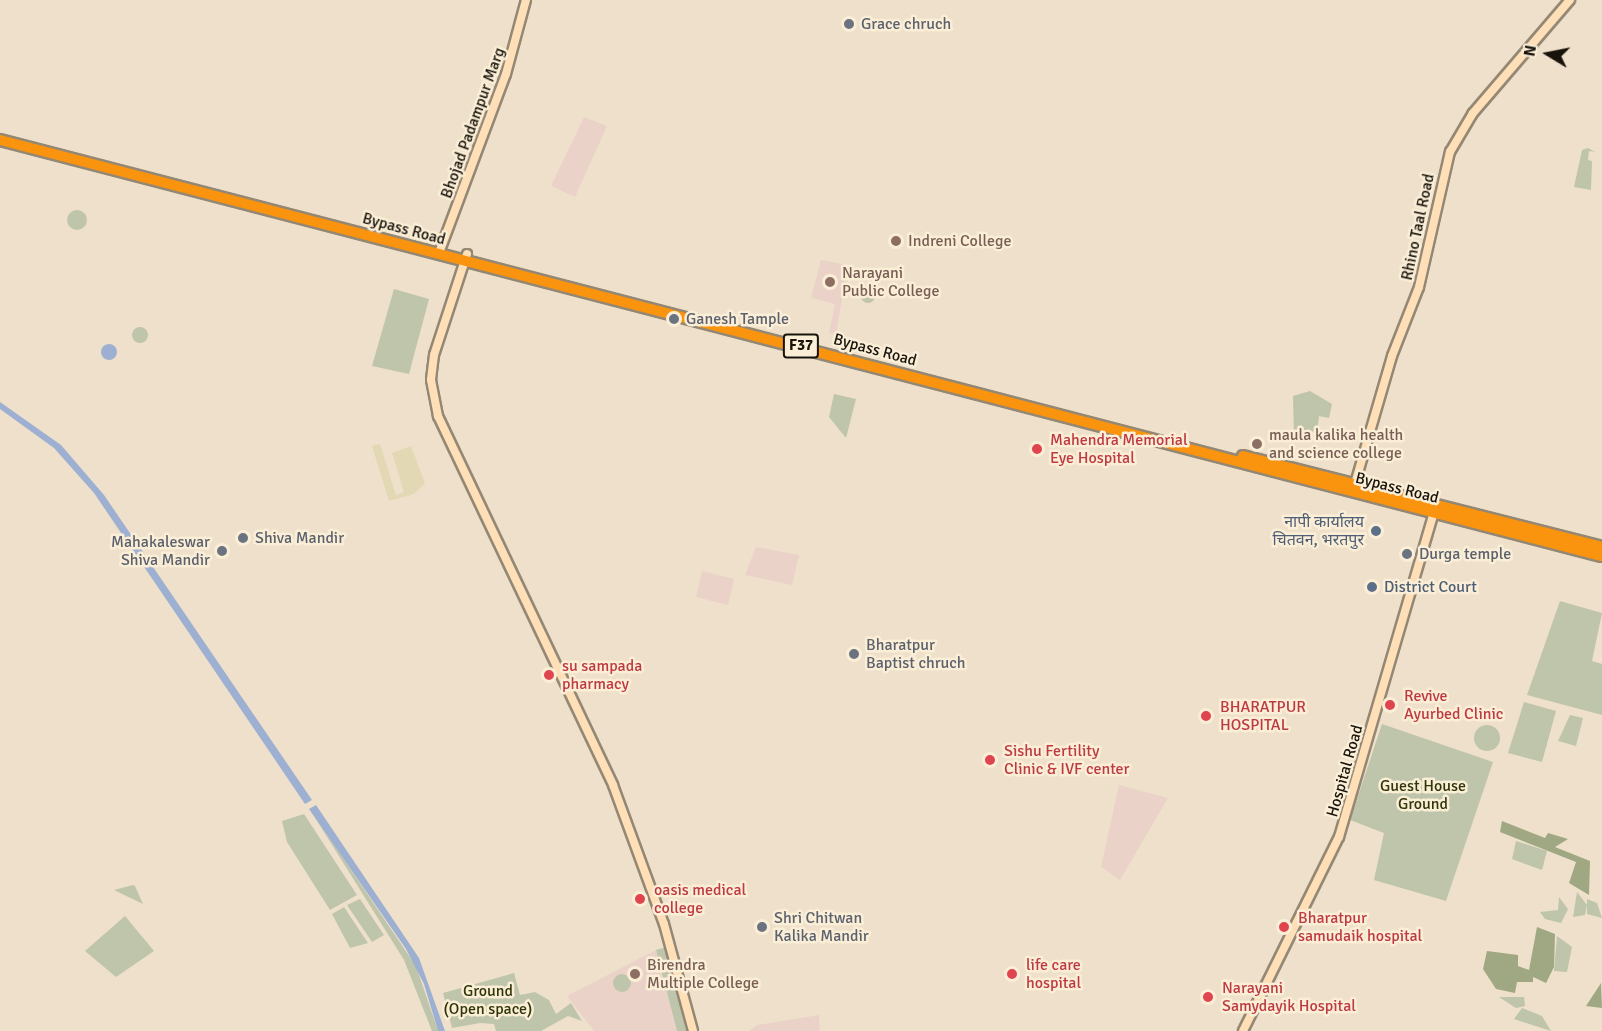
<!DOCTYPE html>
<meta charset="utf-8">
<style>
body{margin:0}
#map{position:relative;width:1602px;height:1031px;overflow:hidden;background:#eee0ca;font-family:Signika,"Noto Sans Devanagari",sans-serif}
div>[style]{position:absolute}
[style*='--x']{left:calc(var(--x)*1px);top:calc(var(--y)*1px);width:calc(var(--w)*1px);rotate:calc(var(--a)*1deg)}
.education>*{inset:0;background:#ebd2c9}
.green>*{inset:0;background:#bec5aa}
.round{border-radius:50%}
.forest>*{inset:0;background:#9fa883}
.sand>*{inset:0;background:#e2d9b4}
.water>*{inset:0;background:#9eb0d2}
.roads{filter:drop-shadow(2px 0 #948874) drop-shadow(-2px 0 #948874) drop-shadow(0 2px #948874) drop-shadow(0 -2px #948874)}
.secondary>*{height:8px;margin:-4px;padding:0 4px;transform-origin:4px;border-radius:4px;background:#fedfb7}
.highway>*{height:10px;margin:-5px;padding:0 5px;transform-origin:5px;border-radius:5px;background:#fa930e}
.dots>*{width:16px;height:16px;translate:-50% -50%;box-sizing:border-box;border:3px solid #fbeed7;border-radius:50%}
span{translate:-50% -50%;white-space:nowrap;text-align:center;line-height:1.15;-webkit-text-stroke:5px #fbeed7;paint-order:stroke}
.shield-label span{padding:2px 4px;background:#fbeed7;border:2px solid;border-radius:4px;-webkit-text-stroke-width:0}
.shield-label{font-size:15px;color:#18140c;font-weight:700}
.worship-label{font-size:16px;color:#5b616d}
.left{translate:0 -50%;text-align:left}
.right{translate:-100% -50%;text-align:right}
.street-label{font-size:16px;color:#18140c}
.education-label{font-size:16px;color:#785e54}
.health-label{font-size:16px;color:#be3a42}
.service-label{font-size:16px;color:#4e5e75}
.park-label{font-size:16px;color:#2e3507}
.north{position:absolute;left:1518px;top:24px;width:60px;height:60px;-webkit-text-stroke:4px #fbeed7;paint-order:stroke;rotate:280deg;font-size:16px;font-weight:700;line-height:24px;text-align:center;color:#18140c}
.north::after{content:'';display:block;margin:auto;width:21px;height:27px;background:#18140c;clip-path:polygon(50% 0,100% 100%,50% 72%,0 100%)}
</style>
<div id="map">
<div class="education">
<div style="clip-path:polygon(584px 117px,607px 126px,575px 197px,551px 186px)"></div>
<div style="clip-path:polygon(821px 260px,848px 265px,836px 334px,829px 333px,835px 304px,811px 298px)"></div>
<div style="clip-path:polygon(756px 547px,799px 555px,792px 585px,745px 575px)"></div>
<div style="clip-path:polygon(702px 571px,734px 579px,728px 605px,696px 597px)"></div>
<div style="clip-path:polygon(1119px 785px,1168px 798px,1120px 880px,1101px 867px)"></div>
<div style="clip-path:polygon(656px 950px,677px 1031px,594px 1031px,567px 996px)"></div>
<div style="clip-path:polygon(819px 1015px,820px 1031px,749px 1031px,757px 1025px)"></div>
</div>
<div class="green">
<div style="clip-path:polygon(1588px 148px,1595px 152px,1589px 151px,1588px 160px,1592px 161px,1591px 190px,1574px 187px,1582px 150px)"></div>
<div class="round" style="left:67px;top:210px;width:20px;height:20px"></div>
<div class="round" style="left:861px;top:289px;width:14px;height:14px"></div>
<div style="clip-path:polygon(394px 289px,429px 299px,409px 374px,372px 366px)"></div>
<div class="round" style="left:132px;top:327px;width:16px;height:16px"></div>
<div style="clip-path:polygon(1310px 391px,1332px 404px,1329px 418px,1319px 416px,1317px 432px,1304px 430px,1294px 437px,1293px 396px)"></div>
<div style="clip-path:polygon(834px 394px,856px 399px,846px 438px,829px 417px)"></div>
<div style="clip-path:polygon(1560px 601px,1602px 613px,1592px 661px,1602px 664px,1602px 715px,1527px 695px)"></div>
<div style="clip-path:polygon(1524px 702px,1556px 711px,1542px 762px,1508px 753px)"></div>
<div style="clip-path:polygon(1570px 715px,1583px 718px,1576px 746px,1558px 741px)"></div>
<div style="clip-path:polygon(1382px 724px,1493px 762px,1446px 901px,1374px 880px,1384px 833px,1350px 820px)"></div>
<div class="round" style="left:1474px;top:725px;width:26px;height:26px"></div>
<div style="clip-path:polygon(309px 808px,416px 966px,438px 1031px,432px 1031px,404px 960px)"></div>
<div style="clip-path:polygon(304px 814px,357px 895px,330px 910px,287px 842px,282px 821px)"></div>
<div style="clip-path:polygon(1516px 841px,1547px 851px,1542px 870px,1512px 859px)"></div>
<div style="clip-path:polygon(135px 886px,143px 904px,114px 890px,133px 885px)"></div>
<div style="clip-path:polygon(1577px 892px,1587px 905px,1585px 915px,1573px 917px)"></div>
<div style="clip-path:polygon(1559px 897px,1568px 909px,1561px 923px,1545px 919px,1540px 912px,1558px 910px)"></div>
<div style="clip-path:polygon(360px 899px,384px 935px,372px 942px,347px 905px)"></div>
<div style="clip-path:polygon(1587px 899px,1597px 903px,1602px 918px,1587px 914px)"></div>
<div style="clip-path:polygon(344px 907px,368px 943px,350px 948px,332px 914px)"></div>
<div style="clip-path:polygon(125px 916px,154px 951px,116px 977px,85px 951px)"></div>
<div style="clip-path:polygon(1557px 936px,1572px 947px,1567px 972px,1554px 971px)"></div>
<div style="clip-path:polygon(666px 947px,690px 1031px,677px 1031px,656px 950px)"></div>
<div style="clip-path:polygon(514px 973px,520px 995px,535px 992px,549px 1000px,556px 1014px,571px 1003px,582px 1021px,568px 1016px,541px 1031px,496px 1031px,494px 1024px,480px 1023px,452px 1028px,443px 993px)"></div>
<div class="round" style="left:613px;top:974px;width:18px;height:18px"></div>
<div style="clip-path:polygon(1499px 997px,1524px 997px,1525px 1006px,1516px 1008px)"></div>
<div style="clip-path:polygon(1522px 1008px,1542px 1016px,1551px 1031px,1514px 1019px)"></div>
</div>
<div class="forest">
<div style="clip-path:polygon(1502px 821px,1545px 838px,1548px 833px,1568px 839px,1555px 847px,1590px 861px,1589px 895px,1569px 883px,1576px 862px,1500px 832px)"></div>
<div style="clip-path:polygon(1537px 927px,1555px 934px,1554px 967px,1546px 983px,1533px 977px,1533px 982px,1517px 982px,1515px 993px,1496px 989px,1483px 969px,1487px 951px,1518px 955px,1518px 966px,1529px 970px)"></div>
<div style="clip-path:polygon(1601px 983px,1602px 1008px,1586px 1006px)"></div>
</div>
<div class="sand">
<div style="clip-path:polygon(380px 444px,396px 495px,404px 492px,392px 453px,411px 446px,425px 483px,414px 494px,389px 501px,372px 446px)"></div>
</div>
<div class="water">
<div class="round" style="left:101px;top:344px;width:16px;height:16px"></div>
<div style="clip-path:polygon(0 402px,61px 445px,104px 495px,312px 800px,305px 804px,94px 493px,54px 448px,0 409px)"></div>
<div style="clip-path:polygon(316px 805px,419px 958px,445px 1031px,438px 1031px,424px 984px,406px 949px,309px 809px)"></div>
</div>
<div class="roads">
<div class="secondary">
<div style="--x:439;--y:253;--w:191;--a:-69.5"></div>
<div style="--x:506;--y:74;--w:77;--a:-74.9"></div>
<div style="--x:467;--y:254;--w:106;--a:108.1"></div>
<div style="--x:434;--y:355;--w:25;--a:97"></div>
<div style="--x:431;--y:380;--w:37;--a:79"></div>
<div style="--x:438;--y:416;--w:408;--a:64.6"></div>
<div style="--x:613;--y:785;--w:148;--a:69.9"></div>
<div style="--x:664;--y:924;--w:111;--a:74.8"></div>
<div style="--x:1354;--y:487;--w:136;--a:-73.8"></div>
<div style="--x:1392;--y:356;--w:74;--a:-68.6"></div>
<div style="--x:1419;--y:287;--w:139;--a:-77.1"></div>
<div style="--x:1450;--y:152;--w:45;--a:-59.5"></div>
<div style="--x:1473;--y:113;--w:149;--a:-49.4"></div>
<div style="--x:1243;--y:1031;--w:216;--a:-63.7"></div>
<div style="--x:1339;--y:837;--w:342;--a:-73.7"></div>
</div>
<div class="highway">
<div style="--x:0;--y:140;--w:1655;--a:14.56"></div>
<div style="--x:1243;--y:456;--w:370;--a:14.2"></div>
</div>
</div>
<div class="dots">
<div style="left:849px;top:24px;background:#6b7280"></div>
<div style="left:896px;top:241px;background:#8d6e63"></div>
<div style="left:830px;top:282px;background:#8d6e63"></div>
<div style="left:674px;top:319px;background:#6b7280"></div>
<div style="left:1257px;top:444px;background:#8d6e63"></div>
<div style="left:1037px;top:449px;background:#e0444e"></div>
<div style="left:1376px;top:531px;background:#5c6f8a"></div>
<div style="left:243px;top:538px;background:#6b7280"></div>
<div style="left:222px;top:551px;background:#6b7280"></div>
<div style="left:1407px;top:554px;background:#6b7280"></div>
<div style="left:1372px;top:587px;background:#5c6f8a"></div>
<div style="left:854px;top:654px;background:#6b7280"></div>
<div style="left:549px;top:675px;background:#e0444e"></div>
<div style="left:1390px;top:705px;background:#e0444e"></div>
<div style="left:1206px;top:716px;background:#e0444e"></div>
<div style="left:990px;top:760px;background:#e0444e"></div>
<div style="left:640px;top:899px;background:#e0444e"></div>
<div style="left:762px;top:927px;background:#6b7280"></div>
<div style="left:1284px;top:927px;background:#e0444e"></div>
<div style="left:635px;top:974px;background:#8d6e63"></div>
<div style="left:1012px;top:974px;background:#e0444e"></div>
<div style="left:1208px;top:997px;background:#e0444e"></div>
</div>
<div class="shield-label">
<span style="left:801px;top:346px">F37</span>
</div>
<div class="worship-label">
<span class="left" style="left:861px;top:24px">Grace chruch</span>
<span class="left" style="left:686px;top:319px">Ganesh Tample</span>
<span class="left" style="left:255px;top:538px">Shiva Mandir</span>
<span class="right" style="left:210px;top:551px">Mahakaleswar<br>Shiva Mandir</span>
<span class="left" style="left:1419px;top:554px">Durga temple</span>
<span class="left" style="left:866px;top:654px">Bharatpur<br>Baptist chruch</span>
<span class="left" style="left:774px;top:927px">Shri Chitwan<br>Kalika Mandir</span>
</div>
<div class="street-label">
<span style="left:473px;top:123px;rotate:-70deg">Bhojad Padampur Marg</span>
<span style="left:1418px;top:227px;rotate:-78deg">Rhino Taal Road</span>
<span style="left:404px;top:229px;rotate:15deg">Bypass Road</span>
<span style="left:875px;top:350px;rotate:15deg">Bypass Road</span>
<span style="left:1397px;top:488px;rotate:14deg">Bypass Road</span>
<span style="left:1345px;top:771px;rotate:-74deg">Hospital Road</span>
</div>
<div class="education-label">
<span class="left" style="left:908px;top:241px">Indreni College</span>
<span class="left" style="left:842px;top:282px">Narayani<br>Public College</span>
<span class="left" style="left:1269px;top:444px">maula kalika health<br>and science college</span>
<span class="left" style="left:647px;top:974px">Birendra<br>Multiple College</span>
</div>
<div class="health-label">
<span class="left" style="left:1050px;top:449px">Mahendra Memorial<br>Eye Hospital</span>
<span class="left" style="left:562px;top:675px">su sampada<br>pharmacy</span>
<span class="left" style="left:1404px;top:705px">Revive<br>Ayurbed Clinic</span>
<span class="left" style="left:1220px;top:716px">BHARATPUR<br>HOSPITAL</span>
<span class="left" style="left:1004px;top:760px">Sishu Fertility<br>Clinic &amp; IVF center</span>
<span class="left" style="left:654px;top:899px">oasis medical<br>college</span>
<span class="left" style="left:1298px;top:927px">Bharatpur<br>samudaik hospital</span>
<span class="left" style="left:1026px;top:974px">life care<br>hospital</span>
<span class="left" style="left:1222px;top:997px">Narayani<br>Samydayik Hospital</span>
</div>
<div class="service-label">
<span class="right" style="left:1364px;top:531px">नापी कार्यालय<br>चितवन, भरतपुर</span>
<span class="left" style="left:1384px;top:587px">District Court</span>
</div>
<div class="park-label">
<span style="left:1423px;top:795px">Guest House<br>Ground</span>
<span style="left:488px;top:1000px">Ground<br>(Open space)</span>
</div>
<div class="north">N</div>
</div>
